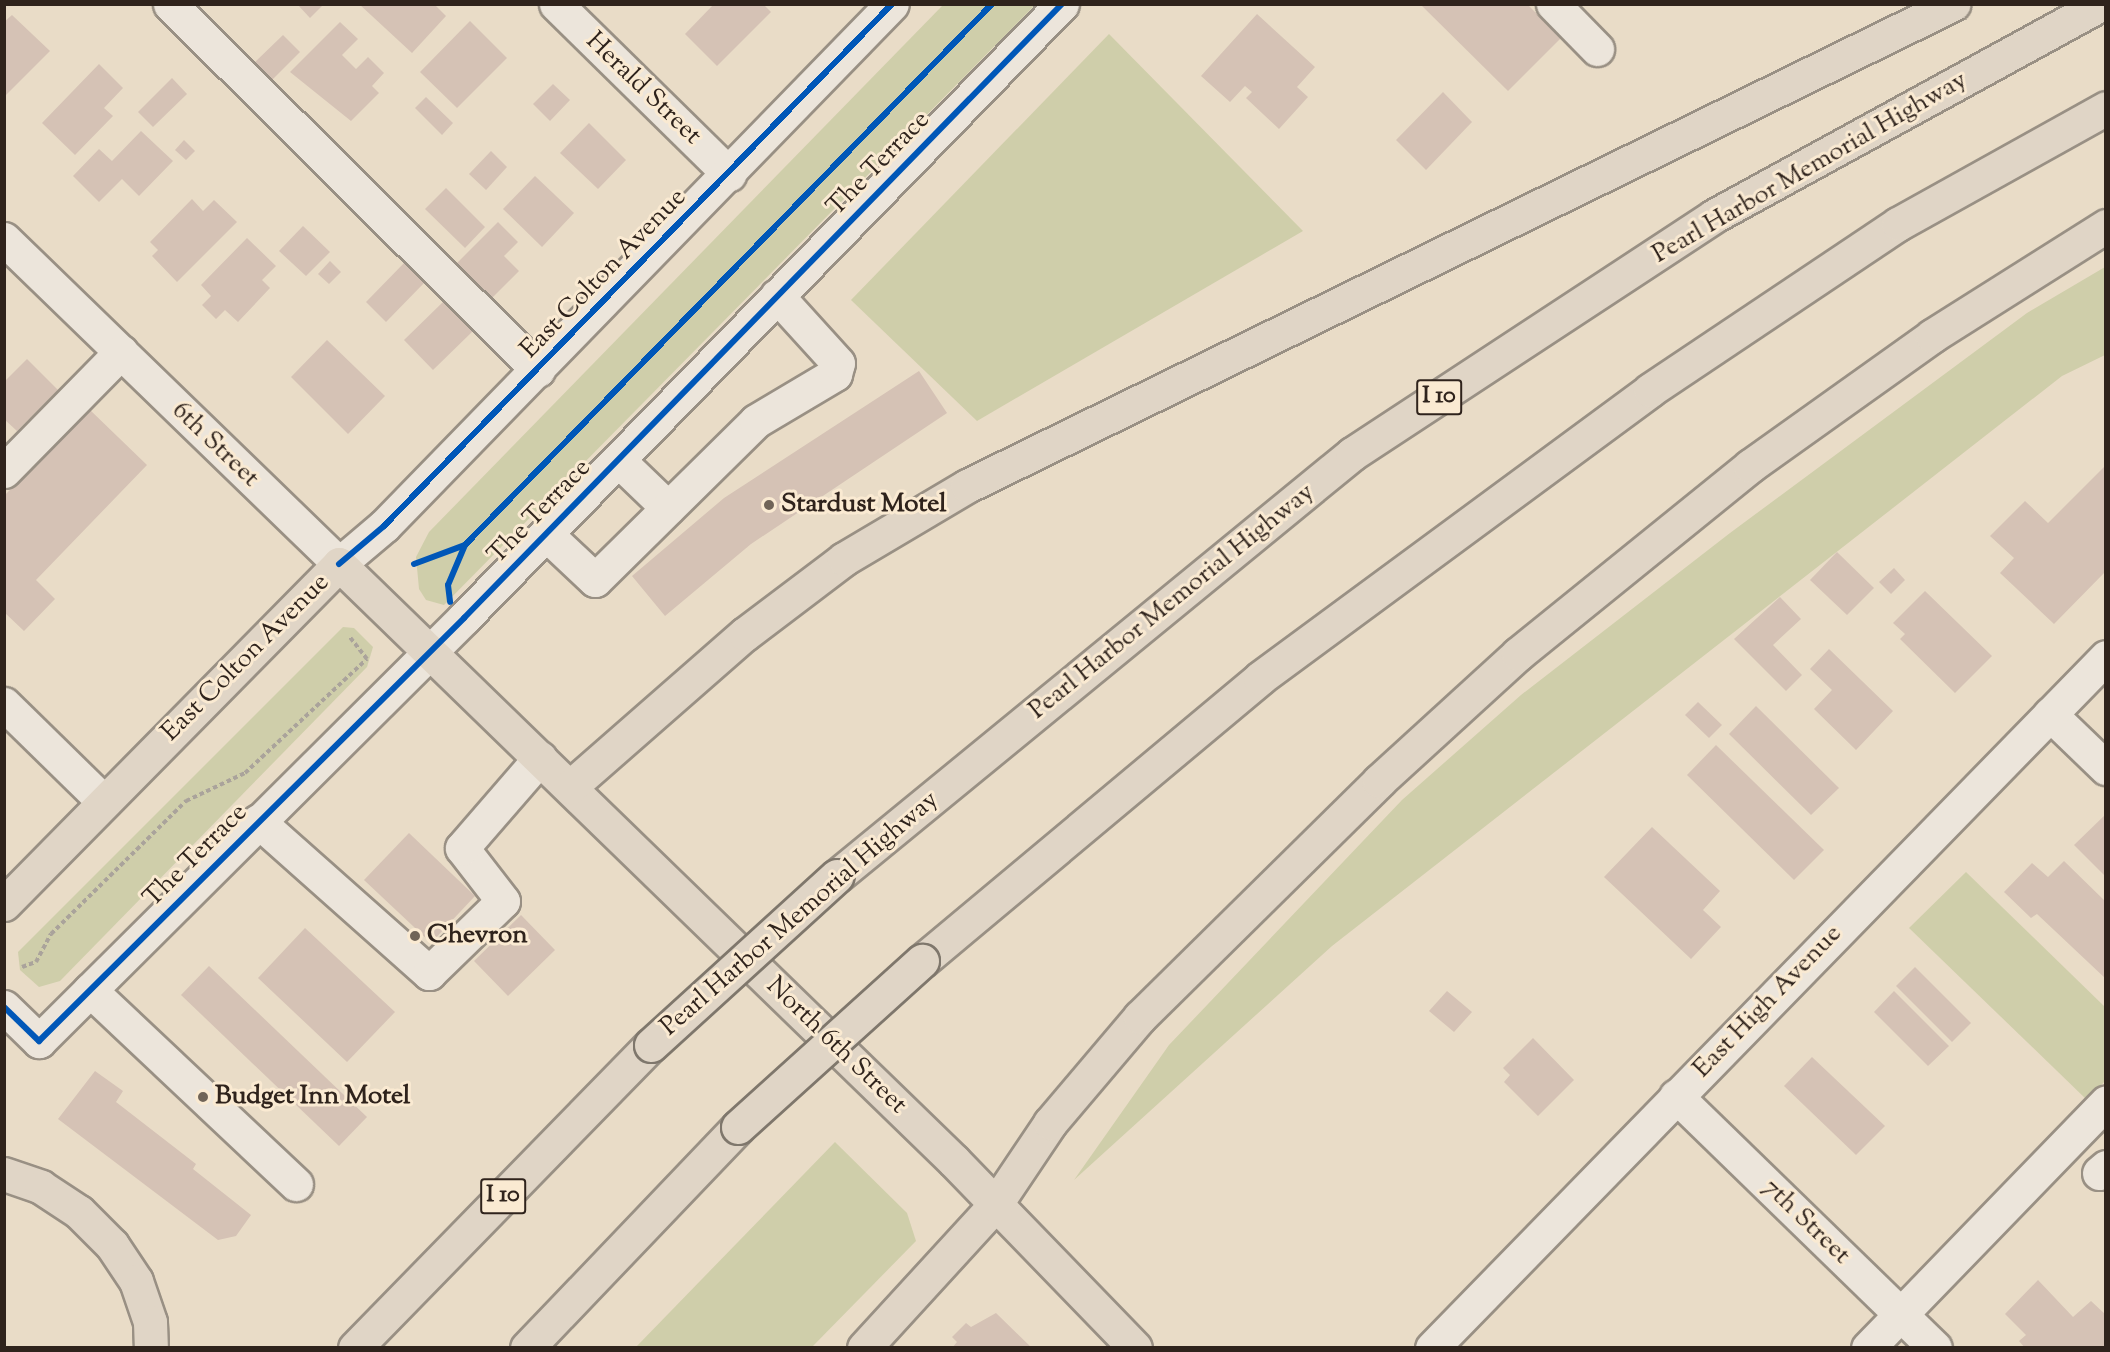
<!DOCTYPE html>
<style>
body{margin:0}
#map{position:relative;width:2110px;height:1352px;overflow:hidden;background:#e9dcc7;font-family:"Sorts Mill Goudy",serif}
div>[style]{position:absolute}
[style*='--x']{left:calc(var(--x)*1px);top:calc(var(--y)*1px);width:calc(var(--w)*1px);rotate:calc(var(--a)*1deg)}
.green>*{inset:0;background:#cfceaa}
.building>*{inset:0;background:#d5c2b5}
.path>*{height:4px;margin-top:-2px;transform-origin:0;background:repeating-linear-gradient(90deg,#aaa39b 0 4.5px,transparent 0 7.5px)}
.roads{filter:drop-shadow(2px 0 #999084) drop-shadow(-2px 0 #999084) drop-shadow(0 2px #999084) drop-shadow(0 -2px #999084)}
.minor>*{height:33px;margin:-16.5px;padding:0 16.5px;transform-origin:16.5px;border-radius:16.5px;background:#ece5db}
.major>*{height:33px;margin:-16.5px;padding:0 16.5px;transform-origin:16.5px;border-radius:16.5px;background:#e0d5c6}
.highway>*{height:33px;margin:-16.5px;padding:0 16.5px;transform-origin:16.5px;border-radius:16.5px;background:#e0d5c6}
.bridges{filter:drop-shadow(2px 0 #7f776c) drop-shadow(-2px 0 #7f776c) drop-shadow(0 2px #7f776c) drop-shadow(0 -2px #7f776c)}
.highway-bridge>*{height:33px;margin:-16.5px;padding:0 16.5px;transform-origin:16.5px;border-radius:16.5px;background:#e0d5c6}
.cycleway>*{height:6px;margin:-3px;padding:0 3px;transform-origin:3px;border-radius:3px;background:#0057b8}
.dots>*{width:16px;height:16px;translate:-50% -50%;box-sizing:border-box;border:3px solid #faead2;border-radius:50%}
span{translate:-50% -50%;white-space:nowrap;text-align:center;line-height:1.15;-webkit-text-stroke:6px #faead2;paint-order:stroke}
.shield-label span{padding:2px 4px;background:#faead2;border:2px solid;border-radius:4px;-webkit-text-stroke-width:0}
.shield-label{font-size:24px;color:#2f231c;font-weight:700}
.street-label{font-size:26px;color:#2f231c}
.poi-label{font-size:26px;color:#2f231c;font-weight:700}
.left{translate:0 -50%;text-align:left}
.frame{position:absolute;inset:0;border:6px solid #2f231c;pointer-events:none}
</style>
<div id="map">
<div class="green">
<div style="clip-path:polygon(943px 5px,1035px 5px,444px 605px,426px 600px,419px 589px,416px 557px,429px 532px)"></div>
<div style="clip-path:polygon(1109px 34px,1303px 231px,977px 421px,851px 300px)"></div>
<div style="clip-path:polygon(2105px 267px,2105px 355px,2062px 376px,1332px 946px,1074px 1180px,1169px 1045px,1402px 800px,1521px 695px,1730px 533px,2027px 313px)"></div>
<div style="clip-path:polygon(343px 627px,354px 628px,373px 647px,367px 667px,60px 981px,39px 987px,20px 970px,18px 952px)"></div>
<div style="clip-path:polygon(1966px 872px,2105px 1007px,2105px 1081px,2087px 1100px,1909px 928px)"></div>
<div style="clip-path:polygon(835px 1142px,907px 1213px,916px 1241px,812px 1347px,636px 1347px)"></div>
</div>
<div class="building">
<div style="clip-path:polygon(297px 4px,324px 4px,310px 18px)"></div>
<div style="clip-path:polygon(359px 4px,434px 4px,446px 16px,412px 53px)"></div>
<div style="clip-path:polygon(714px 4px,763px 4px,771px 12px,717px 66px,685px 34px)"></div>
<div style="clip-path:polygon(1420px 4px,1527px 4px,1561px 38px,1508px 91px)"></div>
<div style="clip-path:polygon(1257px 14px,1315px 67px,1297px 87px,1308px 97px,1279px 129px,1246px 98px,1252px 92px,1245px 86px,1230px 102px,1201px 76px)"></div>
<div style="clip-path:polygon(12px 15px,50px 51px,4px 97px,4px 22px)"></div>
<div style="clip-path:polygon(470px 21px,507px 58px,457px 108px,420px 72px)"></div>
<div style="clip-path:polygon(340px 22px,358px 39px,342px 55px,356px 69px,368px 57px,384px 73px,372px 86px,379px 93px,351px 121px,290px 72px)"></div>
<div style="clip-path:polygon(283px 35px,300px 52px,270px 82px,252px 65px)"></div>
<div style="clip-path:polygon(99px 64px,123px 88px,104px 108px,113px 116px,75px 155px,42px 123px)"></div>
<div style="clip-path:polygon(172px 78px,187px 94px,153px 127px,138px 112px)"></div>
<div style="clip-path:polygon(553px 84px,570px 100px,550px 121px,533px 104px)"></div>
<div style="clip-path:polygon(1443px 92px,1472px 122px,1426px 170px,1396px 140px)"></div>
<div style="clip-path:polygon(426px 97px,453px 123px,442px 135px,415px 108px)"></div>
<div style="clip-path:polygon(589px 123px,626px 160px,598px 189px,560px 153px)"></div>
<div style="clip-path:polygon(141px 131px,173px 161px,139px 196px,122px 179px,99px 202px,73px 176px,99px 149px,112px 161px)"></div>
<div style="clip-path:polygon(184px 140px,195px 151px,186px 160px,175px 150px)"></div>
<div style="clip-path:polygon(491px 151px,507px 167px,486px 190px,469px 174px)"></div>
<div style="clip-path:polygon(535px 176px,574px 213px,542px 247px,503px 209px)"></div>
<div style="clip-path:polygon(446px 188px,485px 227px,465px 248px,425px 209px)"></div>
<div style="clip-path:polygon(192px 199px,203px 211px,214px 200px,237px 222px,177px 282px,152px 256px,158px 250px,150px 242px)"></div>
<div style="clip-path:polygon(498px 222px,518px 242px,504px 256px,519px 271px,492px 298px,457px 263px)"></div>
<div style="clip-path:polygon(303px 226px,330px 252px,306px 276px,279px 251px)"></div>
<div style="clip-path:polygon(247px 238px,276px 266px,262px 280px,270px 288px,238px 322px,225px 310px,216px 319px,202px 305px,211px 296px,201px 285px)"></div>
<div style="clip-path:polygon(330px 261px,341px 272px,329px 284px,318px 274px)"></div>
<div style="clip-path:polygon(405px 262px,425px 282px,386px 322px,366px 302px)"></div>
<div style="clip-path:polygon(444px 301px,473px 331px,433px 370px,404px 340px)"></div>
<div style="clip-path:polygon(327px 340px,385px 396px,348px 434px,291px 377px)"></div>
<div style="clip-path:polygon(27px 359px,58px 390px,17px 431px,4px 419px,4px 382px)"></div>
<div style="clip-path:polygon(919px 371px,947px 413px,751px 544px,665px 616px,632px 576px,724px 498px)"></div>
<div style="clip-path:polygon(89px 409px,147px 465px,36px 580px,55px 599px,24px 631px,4px 612px,4px 496px)"></div>
<div style="clip-path:polygon(2106px 465px,2106px 571px,2054px 624px,2000px 573px,2014px 558px,1990px 536px,2025px 501px,2048px 523px)"></div>
<div style="clip-path:polygon(1837px 552px,1874px 588px,1847px 615px,1810px 580px)"></div>
<div style="clip-path:polygon(1894px 568px,1905px 580px,1891px 594px,1879px 582px)"></div>
<div style="clip-path:polygon(1925px 591px,1992px 656px,1955px 693px,1900px 639px,1905px 634px,1893px 623px)"></div>
<div style="clip-path:polygon(1780px 597px,1801px 619px,1773px 645px,1802px 675px,1786px 691px,1734px 639px)"></div>
<div style="clip-path:polygon(1829px 649px,1893px 711px,1856px 750px,1814px 709px,1832px 690px,1810px 669px)"></div>
<div style="clip-path:polygon(1698px 702px,1722px 725px,1709px 738px,1685px 715px)"></div>
<div style="clip-path:polygon(1756px 706px,1839px 788px,1811px 815px,1729px 734px)"></div>
<div style="clip-path:polygon(1716px 745px,1824px 850px,1794px 880px,1687px 775px)"></div>
<div style="clip-path:polygon(2106px 814px,2106px 877px,2074px 845px)"></div>
<div style="clip-path:polygon(1652px 827px,1720px 891px,1703px 910px,1721px 927px,1691px 959px,1604px 877px)"></div>
<div style="clip-path:polygon(409px 833px,475px 896px,431px 943px,364px 880px)"></div>
<div style="clip-path:polygon(2064px 861px,2106px 902px,2106px 979px,2037px 914px,2031px 918px,2004px 892px,2032px 863px,2048px 877px)"></div>
<div style="clip-path:polygon(521px 915px,555px 950px,508px 996px,474px 961px)"></div>
<div style="clip-path:polygon(305px 928px,395px 1012px,347px 1062px,258px 978px)"></div>
<div style="clip-path:polygon(209px 966px,367px 1117px,339px 1146px,181px 995px)"></div>
<div style="clip-path:polygon(1915px 967px,1971px 1023px,1952px 1042px,1896px 986px)"></div>
<div style="clip-path:polygon(1447px 991px,1472px 1012px,1454px 1032px,1429px 1011px)"></div>
<div style="clip-path:polygon(1894px 991px,1949px 1046px,1928px 1066px,1874px 1012px)"></div>
<div style="clip-path:polygon(1533px 1038px,1574px 1080px,1538px 1116px,1504px 1082px,1510px 1075px,1503px 1068px)"></div>
<div style="clip-path:polygon(1812px 1057px,1885px 1126px,1856px 1155px,1784px 1086px)"></div>
<div style="clip-path:polygon(95px 1071px,123px 1091px,116px 1102px,196px 1164px,193px 1169px,251px 1215px,236px 1236px,218px 1240px,58px 1119px)"></div>
<div style="clip-path:polygon(2038px 1280px,2073px 1317px,2091px 1301px,2106px 1315px,2106px 1348px,2025px 1348px,2019px 1341px,2026px 1335px,2005px 1314px)"></div>
<div style="clip-path:polygon(996px 1313px,1032px 1348px,952px 1348px,957px 1342px,952px 1337px,966px 1323px,971px 1327px)"></div>
</div>
<div class="path">
<div style="--x:22;--y:967;--w:15;--a:-20"></div>
<div style="--x:36;--y:962;--w:32;--a:-62"></div>
<div style="--x:51;--y:934;--w:190;--a:-44.6"></div>
<div style="--x:186;--y:801;--w:65;--a:-25.4"></div>
<div style="--x:245;--y:773;--w:167;--a:-43.1"></div>
<div style="--x:367;--y:659;--w:28;--a:-128"></div>
</div>
<div class="roads">
<div class="minor">
<div style="--x:170;--y:4;--w:519;--a:44.84"></div>
<div style="--x:556;--y:4;--w:243;--a:44.5"></div>
<div style="--x:1553;--y:4;--w:63;--a:45.6"></div>
<div style="--x:4;--y:239;--w:467;--a:44.1"></div>
<div style="--x:339;--y:564;--w:59;--a:-40.2"></div>
<div style="--x:384;--y:526;--w:728;--a:-45.78"></div>
<div style="--x:618;--y:460;--w:69;--a:43.8"></div>
<div style="--x:4;--y:471;--w:167;--a:-45.5"></div>
<div style="--x:546;--y:534;--w:67;--a:43.2"></div>
<div style="--x:595;--y:580;--w:226;--a:-44.6"></div>
<div style="--x:756;--y:421;--w:92;--a:-30.7"></div>
<div style="--x:835;--y:374;--w:11;--a:-75"></div>
<div style="--x:838;--y:363;--w:91;--a:-132.3"></div>
<div style="--x:4;--y:704;--w:140;--a:44.4"></div>
<div style="--x:2050;--y:714;--w:78;--a:44"></div>
<div style="--x:258;--y:821;--w:229;--a:41.6"></div>
<div style="--x:429;--y:973;--w:103;--a:-44.2"></div>
<div style="--x:503;--y:901;--w:67;--a:-127.7"></div>
<div style="--x:462;--y:848;--w:119;--a:-49.1"></div>
<div style="--x:90;--y:990;--w:283;--a:43.3"></div>
<div style="--x:4;--y:1007;--w:49;--a:44.2"></div>
<div style="--x:39;--y:1041;--w:600;--a:-44.86"></div>
<div style="--x:464;--y:618;--w:857;--a:-45.76"></div>
<div style="--x:1676;--y:1096;--w:361;--a:44.2"></div>
<div style="--x:2099;--y:1173;--w:9;--a:-41"></div>
<div style="--x:1432;--y:1348;--w:965;--a:-45.71"></div>
<div style="--x:1868;--y:1348;--w:342;--a:-45.9"></div>
</div>
<div class="major">
<div style="--x:4;--y:904;--w:477;--a:-45.4"></div>
<div style="--x:339;--y:564;--w:857;--a:44.15"></div>
<div style="--x:954;--y:1161;--w:260;--a:45.9"></div>
<div style="--x:864;--y:1348;--w:194;--a:-47.5"></div>
</div>
<div class="highway">
<div style="--x:570;--y:787;--w:232;--a:-41.2"></div>
<div style="--x:745;--y:634;--w:124;--a:-37.1"></div>
<div style="--x:844;--y:559;--w:143;--a:-30.7"></div>
<div style="--x:967;--y:486;--w:1098;--a:-26.05"></div>
<div style="--x:837;--y:876;--w:666;--a:-39.33"></div>
<div style="--x:1352;--y:454;--w:433;--a:-33.3"></div>
<div style="--x:1714;--y:216;--w:441;--a:-28.7"></div>
<div style="--x:922;--y:961;--w:441;--a:-39.9"></div>
<div style="--x:1260;--y:678;--w:485;--a:-36.4"></div>
<div style="--x:1650;--y:390;--w:298;--a:-33.8"></div>
<div style="--x:1898;--y:224;--w:238;--a:-29.1"></div>
<div style="--x:4;--y:1174;--w:39;--a:19"></div>
<div style="--x:41;--y:1187;--w:45;--a:33.3"></div>
<div style="--x:79;--y:1212;--w:47;--a:45"></div>
<div style="--x:112;--y:1245;--w:43;--a:56.3"></div>
<div style="--x:136;--y:1281;--w:43;--a:71.1"></div>
<div style="--x:150;--y:1322;--w:26;--a:88"></div>
<div style="--x:995;--y:1205;--w:99;--a:-56.1"></div>
<div style="--x:1050;--y:1123;--w:139;--a:-49.7"></div>
<div style="--x:1140;--y:1017;--w:336;--a:-44.6"></div>
<div style="--x:1379;--y:781;--w:188;--a:-42.4"></div>
<div style="--x:1518;--y:654;--w:299;--a:-39"></div>
<div style="--x:1750;--y:466;--w:224;--a:-35.5"></div>
<div style="--x:1932;--y:336;--w:206;--a:-32.3"></div>
<div style="--x:355;--y:1348;--w:424;--a:-45.7"></div>
<div style="--x:527;--y:1348;--w:306;--a:-46.3"></div>
</div>
</div>
<div class="bridges">
<div class="highway-bridge">
<div style="--x:651;--y:1045;--w:251;--a:-42.3"></div>
<div style="--x:738;--y:1127;--w:248;--a:-42.1"></div>
</div>
</div>
<div class="cycleway">
<div style="--x:465;--y:545;--w:755;--a:-45.75"></div>
<div style="--x:339;--y:564;--w:59;--a:-40.2"></div>
<div style="--x:384;--y:526;--w:728;--a:-45.78"></div>
<div style="--x:414;--y:564;--w:54;--a:-20.4"></div>
<div style="--x:465;--y:545;--w:43;--a:113"></div>
<div style="--x:448;--y:585;--w:17;--a:83"></div>
<div style="--x:4;--y:1007;--w:49;--a:44.2"></div>
<div style="--x:39;--y:1041;--w:600;--a:-44.86"></div>
<div style="--x:464;--y:618;--w:857;--a:-45.76"></div>
</div>
<div class="dots">
<div style="left:769px;top:505px;background:#706458"></div>
<div style="left:415px;top:936px;background:#706458"></div>
<div style="left:203px;top:1097px;background:#706458"></div>
</div>
<div class="shield-label">
<span style="left:1439px;top:397px">I 10</span>
<span style="left:503px;top:1196px">I 10</span>
</div>
<div class="street-label">
<span style="left:643px;top:89px;rotate:44deg">Herald Street</span>
<span style="left:879px;top:164px;rotate:-46deg">The Terrace</span>
<span style="left:1810px;top:168px;rotate:-30deg">Pearl Harbor Memorial Highway</span>
<span style="left:604px;top:274px;rotate:-46deg">East Colton Avenue</span>
<span style="left:215px;top:445px;rotate:44deg">6th Street</span>
<span style="left:540px;top:512px;rotate:-46deg">The Terrace</span>
<span style="left:1172px;top:602px;rotate:-39deg">Pearl Harbor Memorial Highway</span>
<span style="left:246px;top:658px;rotate:-45deg">East Colton Avenue</span>
<span style="left:196px;top:856px;rotate:-45deg">The Terrace</span>
<span style="left:800px;top:914px;rotate:-41deg">Pearl Harbor Memorial Highway</span>
<span style="left:1768px;top:1002px;rotate:-46deg">East High Avenue</span>
<span style="left:836px;top:1046px;rotate:44deg">North 6th Street</span>
<span style="left:1806px;top:1222px;rotate:44deg">7th Street</span>
</div>
<div class="poi-label">
<span class="left" style="left:781px;top:505px">Stardust Motel</span>
<span class="left" style="left:427px;top:936px">Chevron</span>
<span class="left" style="left:215px;top:1097px">Budget Inn Motel</span>
</div>
<div class="frame"></div>
</div>
